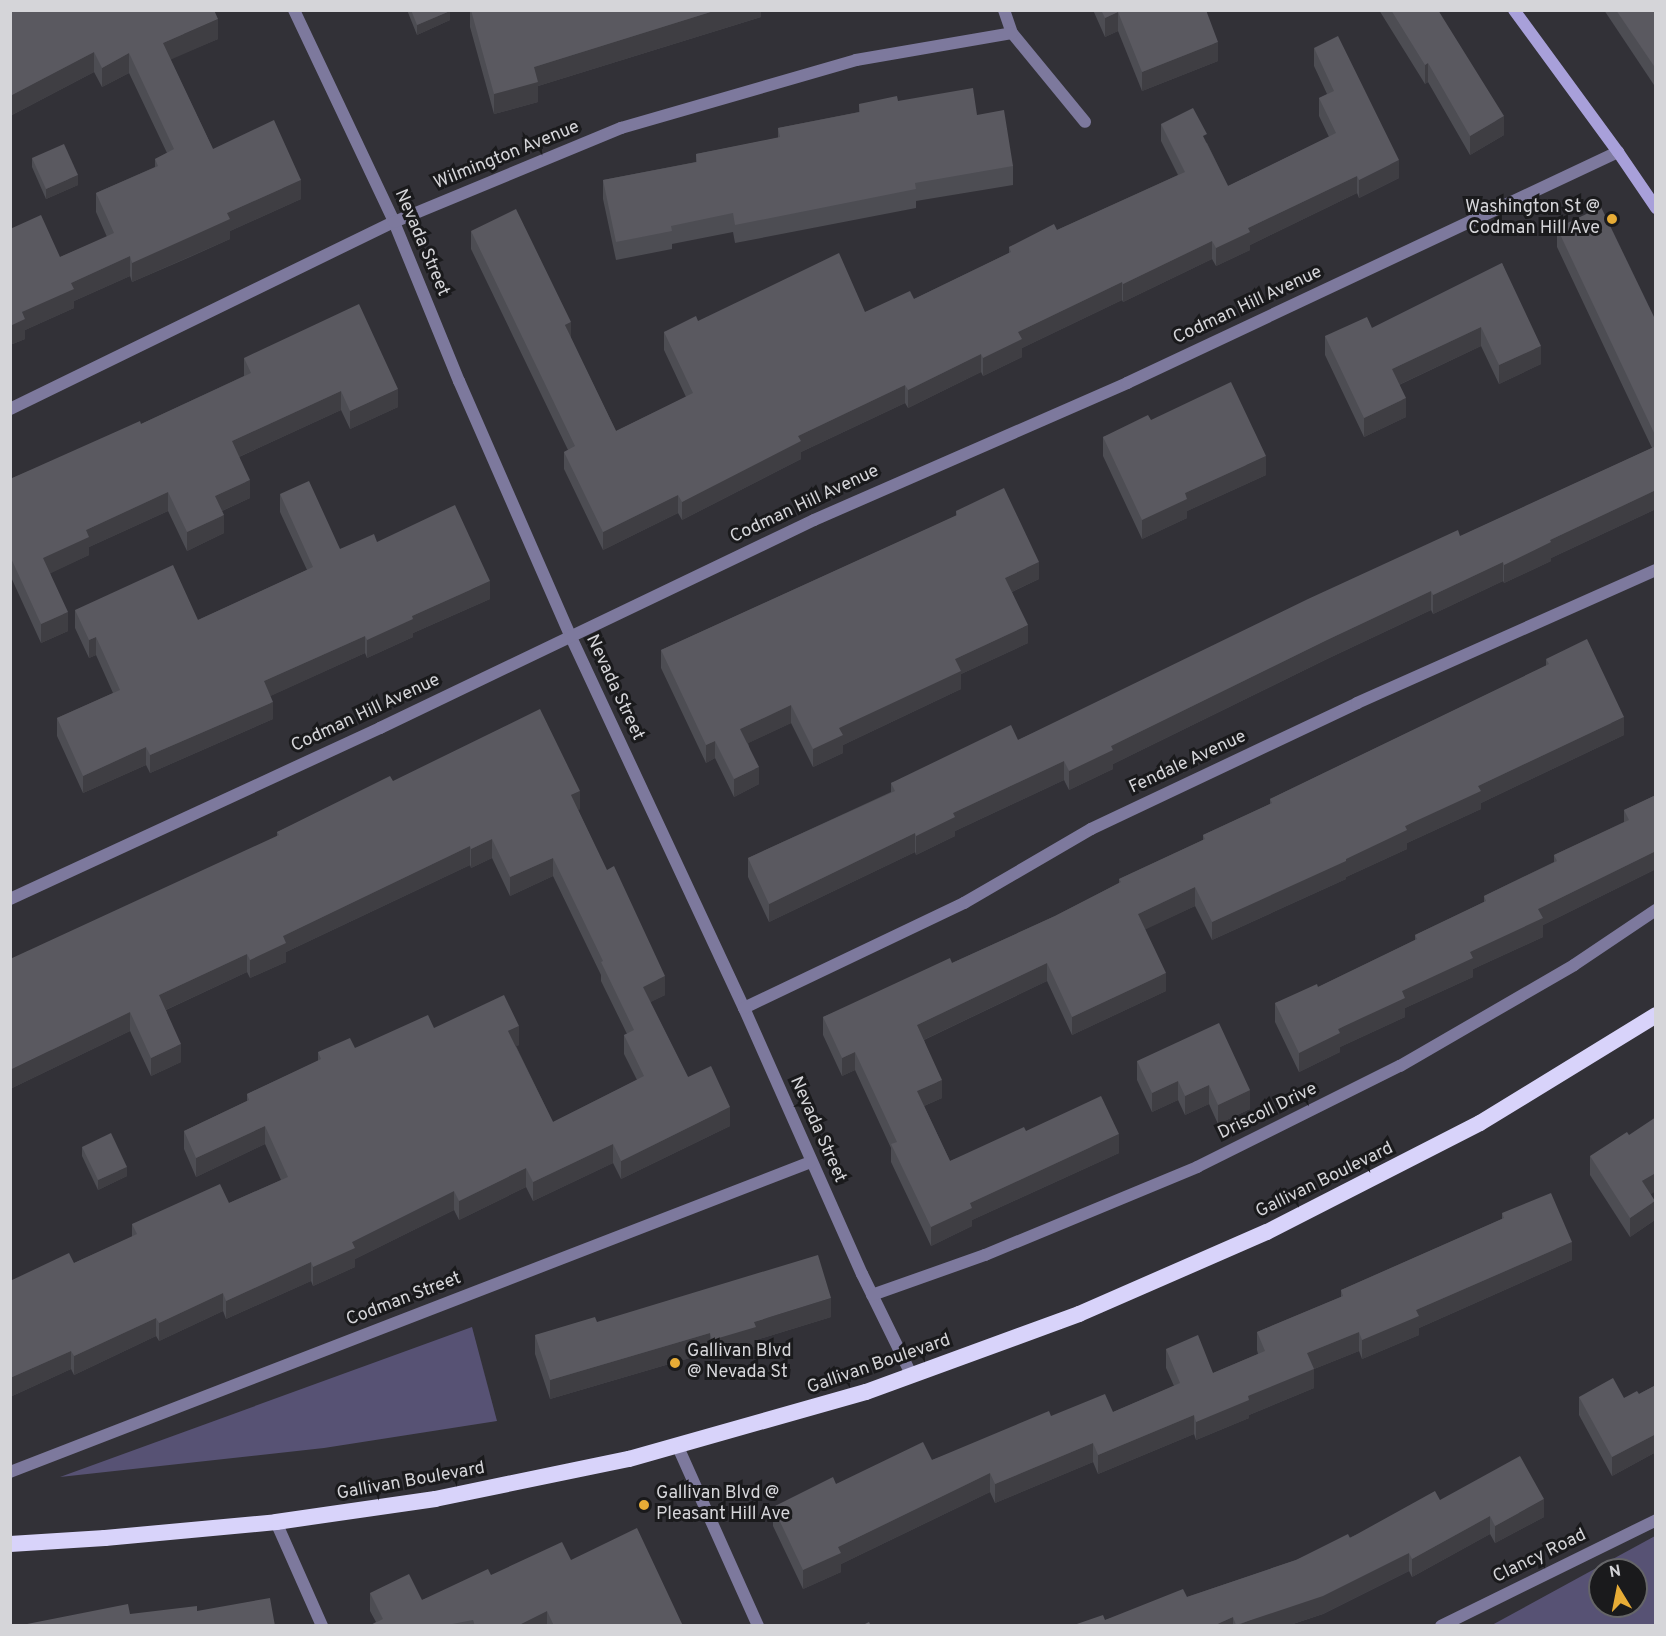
<!DOCTYPE html>
<style>
body{margin:0}
#map{position:relative;width:1666px;height:1636px;overflow:hidden;background:#323137;font-family:Overpass,sans-serif}
div>[style]{position:absolute}
[style*='--x']{left:calc(var(--x)*1px);top:calc(var(--y)*1px);width:calc(var(--w)*1px);rotate:calc(var(--a)*1deg)}
.green>*{inset:0;background:#575274}
.minor>*{height:12px;margin:-6px;padding:0 6px;transform-origin:6px;border-radius:6px;background:#7d799d}
.secondary>*{height:12px;margin:-6px;padding:0 6px;transform-origin:6px;border-radius:6px;background:#a8a0da}
.trunk>*{height:16px;margin:-8px;padding:0 8px;transform-origin:8px;border-radius:8px;background:#d8d3fa}
.wall>*{inset:0;background:#4d4d53}
.shaded-wall>*{inset:0;background:#3f3e43}
.building>*{inset:0;background:#5a5960}
.dots>*{width:16px;height:16px;translate:-50% -50%;box-sizing:border-box;border:3px solid #1a1a1c;border-radius:50%}
span{translate:-50% -50%;white-space:nowrap;text-align:center;line-height:1.15;-webkit-text-stroke:6px #1a1a1c;paint-order:stroke}
.street-label{font-size:18px;color:#d5d5d9}
.poi-label{font-size:18px;color:#d5d5d9}
.right{translate:-100% -50%;text-align:right}
.left{translate:0 -50%;text-align:left}
.frame{position:absolute;inset:0;border:12px solid #d5d5d9;pointer-events:none}
.north{position:absolute;left:1588px;top:1558px;width:60px;height:60px;box-sizing:border-box;background:#1a1a1c;border:2px solid #656568;border-radius:50%;rotate:350deg;font-size:16px;font-weight:700;line-height:24px;text-align:center;color:#d5d5d9}
.north::after{content:'';display:block;margin:auto;width:21px;height:27px;background:#e7ac36;clip-path:polygon(50% 0,100% 100%,50% 72%,0 100%)}
</style>
<div id="map">
<div class="green">
<div style="clip-path:polygon(472px 1327px,497px 1421px,324px 1448px,60px 1477px)"></div>
<div style="clip-path:polygon(evenodd,1655px 1536px,1655px 1625px,1492px 1625px,1655px 1536px,1600px 1570px,1636px 1570px,1636px 1606px,1600px 1606px,1600px 1570px)"></div>
</div>
<div class="minor">
<div style="--x:294;--y:10;--w:234;--a:64.7"></div>
<div style="--x:394;--y:222;--w:172;--a:67.8"></div>
<div style="--x:459;--y:381;--w:277;--a:66.4"></div>
<div style="--x:570;--y:635;--w:412;--a:65"></div>
<div style="--x:744;--y:1008;--w:291;--a:66.1"></div>
<div style="--x:862;--y:1274;--w:114;--a:63.9"></div>
<div style="--x:1004;--y:10;--w:24;--a:71"></div>
<div style="--x:1012;--y:33;--w:115;--a:50.6"></div>
<div style="--x:10;--y:409;--w:427;--a:-26"></div>
<div style="--x:394;--y:222;--w:246;--a:-22.5"></div>
<div style="--x:621;--y:128;--w:245;--a:-16.1"></div>
<div style="--x:856;--y:60;--w:158;--a:-9.8"></div>
<div style="--x:10;--y:899;--w:408;--a:-24.8"></div>
<div style="--x:380;--y:728;--w:481;--a:-25.6"></div>
<div style="--x:814;--y:520;--w:342;--a:-23.6"></div>
<div style="--x:1127;--y:383;--w:543;--a:-25.2"></div>
<div style="--x:744;--y:1008;--w:244;--a:-25.5"></div>
<div style="--x:964;--y:903;--w:147;--a:-30.2"></div>
<div style="--x:1091;--y:829;--w:294;--a:-25.3"></div>
<div style="--x:1357;--y:703;--w:327;--a:-24"></div>
<div style="--x:872;--y:1295;--w:120;--a:-19.5"></div>
<div style="--x:985;--y:1255;--w:230;--a:-22.5"></div>
<div style="--x:1197;--y:1167;--w:227;--a:-26.5"></div>
<div style="--x:1400;--y:1066;--w:201;--a:-30.1"></div>
<div style="--x:1574;--y:965;--w:99;--a:-33.9"></div>
<div style="--x:678;--y:1447;--w:196;--a:65.9"></div>
<div style="--x:10;--y:1472;--w:859;--a:-21.16"></div>
<div style="--x:276;--y:1522;--w:114;--a:66.1"></div>
<div style="--x:1441;--y:1626;--w:240;--a:-26.2"></div>
</div>
<div class="secondary">
<div style="--x:1514;--y:10;--w:176;--a:53.8"></div>
<div style="--x:1618;--y:152;--w:68;--a:55.8"></div>
</div>
<div class="trunk">
<div style="--x:10;--y:1544;--w:95;--a:-3.6"></div>
<div style="--x:105;--y:1538;--w:172;--a:-5.3"></div>
<div style="--x:276;--y:1522;--w:161;--a:-8.2"></div>
<div style="--x:435;--y:1499;--w:198;--a:-11.7"></div>
<div style="--x:629;--y:1459;--w:246;--a:-15.8"></div>
<div style="--x:866;--y:1392;--w:227;--a:-20.1"></div>
<div style="--x:1079;--y:1314;--w:205;--a:-23.6"></div>
<div style="--x:1267;--y:1232;--w:239;--a:-27.1"></div>
<div style="--x:1480;--y:1123;--w:206;--a:-31.5"></div>
</div>
<div class="wall">
<div style="clip-path:polygon(10px 10px,218px 39px,170px 59px,213px 149px,301px 199px,230px 231px,230px 239px,190px 257px,132px 282px,130px 276px,74px 301px,74px 308px,25px 330px,25px 339px,10px 345px,60px 257px,107px 237px,96px 212px,96px 193px,155px 167px,155px 159px,167px 153px,129px 73px,102px 87px,94px 72px,12px 115px,12px 132px,10px 133px)"></div>
<div style="clip-path:polygon(407px 10px,450px 10px,450px 20px,417px 35px)"></div>
<div style="clip-path:polygon(470px 10px,761px 10px,761px 17px,538px 86px,538px 102px,494px 114px,470px 27px)"></div>
<div style="clip-path:polygon(1093px 10px,1206px 10px,1218px 61px,1142px 91px,1118px 31px,1105px 37px)"></div>
<div style="clip-path:polygon(1379px 10px,1438px 10px,1504px 135px,1470px 155px,1428px 82px,1425px 84px)"></div>
<div style="clip-path:polygon(1604px 10px,1656px 10px,1656px 88px)"></div>
<div style="clip-path:polygon(1314px 48px,1399px 178px,1359px 198px,1357px 193px,1250px 245px,1250px 250px,1216px 266px,1212px 259px,1123px 302px,1122px 300px,1022px 348px,1022px 357px,983px 376px,981px 372px,908px 408px,905px 403px,801px 452px,801px 459px,682px 520px,678px 513px,603px 550px,564px 469px,564px 452px,568px 450px,471px 249px,471px 231px,571px 339px,616px 431px,686px 397px,664px 350px,664px 332px,698px 321px,865px 312px,914px 299px,1009px 253px,1009px 247px,1057px 230px,1178px 175px,1161px 141px,1161px 124px,1207px 143px,1228px 186px,1329px 137px,1319px 116px,1319px 98px,1327px 94px,1314px 66px)"></div>
<div style="clip-path:polygon(898px 101px,977px 115px,1013px 166px,1013px 185px,916px 201px,916px 208px,735px 243px,733px 232px,672px 244px,672px 249px,616px 260px,603px 199px,603px 180px,696px 162px,696px 154px,778px 138px,778px 128px,859px 112px,859px 104px)"></div>
<div style="clip-path:polygon(32px 158px,78px 185px,46px 199px,32px 167px)"></div>
<div style="clip-path:polygon(1557px 228px,1656px 321px,1656px 509px,1551px 558px,1551px 561px,1504px 583px,1503px 581px,1433px 614px,1431px 610px,1327px 659px,1113px 764px,1113px 769px,1069px 790px,1064px 780px,955px 831px,955px 836px,916px 855px,915px 852px,769px 922px,748px 877px,748px 858px,891px 792px,891px 783px,1018px 740px,1652px 448px,1557px 247px)"></div>
<div style="clip-path:polygon(1502px 263px,1541px 364px,1499px 384px,1481px 346px,1399px 385px,1406px 417px,1364px 437px,1325px 355px,1325px 336px,1372px 328px)"></div>
<div style="clip-path:polygon(244px 358px,398px 407px,350px 429px,341px 410px,239px 457px,250px 498px,222px 511px,224px 533px,187px 551px,168px 511px,89px 547px,89px 555px,50px 573px,68px 631px,41px 643px,10px 575px,10px 479px,141px 424px,244px 376px)"></div>
<div style="clip-path:polygon(1151px 420px,1266px 475px,1187px 511px,1187px 518px,1142px 539px,1103px 456px,1103px 437px)"></div>
<div style="clip-path:polygon(280px 494px,340px 549px,377px 542px,490px 599px,413px 633px,413px 637px,367px 658px,365px 653px,270px 696px,273px 719px,150px 773px,146px 765px,83px 793px,57px 736px,57px 718px,113px 693px,96px 655px,89px 658px,75px 628px,75px 610px,198px 620px,307px 570px,280px 512px)"></div>
<div style="clip-path:polygon(956px 511px,1039px 579px,1012px 592px,1028px 643px,961px 674px,961px 689px,843px 745px,843px 753px,813px 767px,791px 723px,748px 743px,759px 784px,734px 797px,715px 758px,706px 763px,661px 668px,661px 650px,956px 516px)"></div>
<div style="clip-path:polygon(1546px 659px,1624px 735px,1481px 803px,1481px 809px,1407px 843px,1407px 849px,1346px 877px,1346px 879px,1212px 940px,1195px 906px,1145px 929px,1166px 991px,1072px 1035px,1047px 981px,924px 1040px,942px 1098px,924px 1106px,950px 1161px,1026px 1131px,1119px 1153px,972px 1220px,972px 1226px,931px 1246px,891px 1162px,891px 1148px,855px 1070px,842px 1076px,823px 1035px,823px 1017px,952px 963px,1055px 916px,1119px 883px,1119px 879px,1203px 840px,1203px 835px,1270px 804px,1270px 799px,1546px 666px)"></div>
<div style="clip-path:polygon(393px 781px,580px 809px,578px 810px,665px 995px,650px 1002px,688px 1077px,730px 1126px,621px 1179px,613px 1163px,533px 1201px,526px 1187px,459px 1220px,454px 1210px,355px 1259px,355px 1267px,313px 1286px,311px 1281px,226px 1319px,223px 1311px,159px 1341px,156px 1336px,74px 1375px,71px 1369px,10px 1397px,10px 1281px,74px 1263px,132px 1237px,132px 1224px,229px 1203px,281px 1180px,265px 1144px,196px 1177px,184px 1149px,184px 1131px,247px 1101px,247px 1094px,318px 1061px,318px 1052px,355px 1048px,434px 1028px,519px 1045px,516px 1046px,553px 1122px,637px 1080px,624px 1054px,624px 1035px,627px 1034px,601px 981px,601px 975px,553px 876px,510px 896px,492px 858px,471px 868px,470px 865px,286px 952px,286px 962px,250px 978px,247px 972px,166px 1010px,181px 1062px,151px 1076px,130px 1031px,10px 1089px,277px 836px,277px 832px)"></div>
<div style="clip-path:polygon(1656px 795px,1656px 869px,1543px 925px,1543px 937px,1473px 969px,1473px 977px,1405px 1008px,1405px 1017px,1340px 1047px,1340px 1052px,1299px 1072px,1275px 1022px,1275px 1003px,1318px 987px,1415px 940px,1415px 935px,1484px 902px,1484px 896px,1554px 862px,1554px 855px,1624px 822px,1624px 810px)"></div>
<div style="clip-path:polygon(1137px 1061px,1250px 1090px,1250px 1109px,1218px 1124px,1209px 1104px,1185px 1115px,1178px 1100px,1152px 1112px,1137px 1080px)"></div>
<div style="clip-path:polygon(82px 1147px,127px 1176px,98px 1190px,82px 1156px)"></div>
<div style="clip-path:polygon(1590px 1156px,1651px 1194px,1655px 1220px,1630px 1237px,1590px 1175px)"></div>
<div style="clip-path:polygon(1502px 1213px,1572px 1260px,1419px 1328px,1419px 1335px,1362px 1359px,1359px 1351px,1314px 1369px,1314px 1388px,1249px 1415px,1249px 1418px,1196px 1440px,1194px 1434px,1098px 1474px,1093px 1462px,995px 1503px,990px 1492px,841px 1564px,841px 1572px,803px 1589px,773px 1526px,773px 1507px,836px 1484px,932px 1460px,1051px 1416px,1113px 1412px,1174px 1386px,1166px 1368px,1166px 1349px,1213px 1373px,1258px 1354px,1257px 1350px,1257px 1332px,1341px 1297px,1341px 1290px,1502px 1219px)"></div>
<div style="clip-path:polygon(831px 1317px,756px 1340px,756px 1346px,712px 1359px,710px 1352px,550px 1399px,535px 1354px,535px 1335px,597px 1322px)"></div>
<div style="clip-path:polygon(1656px 1385px,1656px 1452px,1612px 1476px,1579px 1415px,1579px 1397px,1624px 1398px,1639px 1394px)"></div>
<div style="clip-path:polygon(1440px 1500px,1544px 1517px,1495px 1543px,1490px 1534px,1412px 1577px,1409px 1571px,1323px 1614px,1287px 1626px,1071px 1626px,1105px 1620px,1187px 1597px,1296px 1560px)"></div>
<div style="clip-path:polygon(571px 1560px,683px 1626px,369px 1626px,376px 1622px,370px 1611px,370px 1593px,422px 1600px,491px 1575px)"></div>
</div>
<div class="shaded-wall">
<div style="clip-path:polygon(717px 10px,761px 10px,761px 17px,538px 86px,538px 102px,494px 114px,494px 94px,534px 67px)"></div>
<div style="clip-path:polygon(450px 11px,450px 20px,417px 35px,417px 25px)"></div>
<div style="clip-path:polygon(1118px 12px,1118px 31px,1105px 37px,1105px 18px)"></div>
<div style="clip-path:polygon(218px 19px,218px 39px,163px 63px,163px 43px)"></div>
<div style="clip-path:polygon(1218px 42px,1218px 61px,1142px 91px,1142px 72px)"></div>
<div style="clip-path:polygon(94px 52px,94px 72px,12px 115px,12px 132px,10px 133px,10px 96px)"></div>
<div style="clip-path:polygon(129px 53px,129px 73px,102px 87px,102px 68px)"></div>
<div style="clip-path:polygon(1428px 63px,1428px 82px,1425px 84px,1425px 65px)"></div>
<div style="clip-path:polygon(1504px 116px,1504px 135px,1470px 155px,1470px 136px)"></div>
<div style="clip-path:polygon(1399px 160px,1399px 178px,1359px 198px,1359px 180px)"></div>
<div style="clip-path:polygon(78px 175px,78px 185px,46px 199px,46px 189px)"></div>
<div style="clip-path:polygon(1357px 176px,1357px 193px,1250px 245px,1250px 250px,1216px 266px,1216px 248px,1248px 228px)"></div>
<div style="clip-path:polygon(301px 180px,301px 199px,230px 231px,230px 239px,132px 282px,132px 263px,227px 213px)"></div>
<div style="clip-path:polygon(1212px 241px,1212px 259px,1123px 302px,1123px 284px)"></div>
<div style="clip-path:polygon(130px 256px,130px 276px,74px 301px,74px 308px,25px 330px,25px 339px,10px 345px,10px 326px,22px 312px,71px 283px)"></div>
<div style="clip-path:polygon(1122px 282px,1122px 300px,1022px 348px,1022px 357px,983px 376px,983px 358px,1018px 332px)"></div>
<div style="clip-path:polygon(571px 322px,571px 340px,565px 325px)"></div>
<div style="clip-path:polygon(1481px 327px,1481px 346px,1392px 388px,1392px 369px)"></div>
<div style="clip-path:polygon(1541px 346px,1541px 364px,1499px 384px,1499px 365px)"></div>
<div style="clip-path:polygon(981px 354px,981px 372px,908px 408px,908px 390px)"></div>
<div style="clip-path:polygon(905px 385px,905px 403px,801px 452px,801px 459px,682px 520px,682px 502px,798px 436px)"></div>
<div style="clip-path:polygon(398px 389px,398px 407px,350px 429px,350px 411px)"></div>
<div style="clip-path:polygon(341px 391px,341px 410px,232px 460px,232px 441px)"></div>
<div style="clip-path:polygon(1406px 398px,1406px 417px,1364px 437px,1364px 418px)"></div>
<div style="clip-path:polygon(1266px 456px,1266px 475px,1187px 511px,1187px 518px,1142px 539px,1142px 520px,1185px 493px)"></div>
<div style="clip-path:polygon(250px 480px,250px 498px,215px 514px,215px 496px)"></div>
<div style="clip-path:polygon(1656px 490px,1656px 509px,1551px 558px,1551px 561px,1504px 583px,1504px 565px,1550px 540px)"></div>
<div style="clip-path:polygon(168px 492px,168px 511px,89px 547px,89px 555px,43px 577px,43px 558px,86px 530px)"></div>
<div style="clip-path:polygon(678px 495px,678px 513px,603px 550px,603px 532px)"></div>
<div style="clip-path:polygon(224px 515px,224px 533px,187px 551px,187px 532px)"></div>
<div style="clip-path:polygon(1039px 562px,1039px 579px,1005px 595px,1005px 578px)"></div>
<div style="clip-path:polygon(1503px 562px,1503px 581px,1433px 614px,1433px 595px)"></div>
<div style="clip-path:polygon(490px 581px,490px 599px,413px 633px,413px 637px,367px 658px,367px 640px,412px 616px)"></div>
<div style="clip-path:polygon(1431px 591px,1431px 610px,1327px 659px,1113px 764px,1113px 769px,1069px 790px,1069px 771px,1111px 746px,1327px 640px)"></div>
<div style="clip-path:polygon(68px 612px,68px 631px,41px 643px,41px 624px)"></div>
<div style="clip-path:polygon(1028px 625px,1028px 643px,961px 674px,961px 689px,843px 745px,843px 753px,813px 767px,813px 749px,839px 728px,955px 659px)"></div>
<div style="clip-path:polygon(365px 636px,365px 653px,264px 699px,264px 681px)"></div>
<div style="clip-path:polygon(96px 637px,96px 655px,89px 658px,89px 640px)"></div>
<div style="clip-path:polygon(273px 702px,273px 719px,150px 773px,150px 755px)"></div>
<div style="clip-path:polygon(791px 705px,791px 723px,740px 747px,740px 729px)"></div>
<div style="clip-path:polygon(1624px 717px,1624px 735px,1481px 803px,1481px 809px,1407px 843px,1407px 849px,1346px 877px,1346px 879px,1212px 940px,1212px 922px,1346px 859px,1478px 786px)"></div>
<div style="clip-path:polygon(715px 741px,715px 758px,706px 763px,706px 745px)"></div>
<div style="clip-path:polygon(146px 747px,146px 765px,83px 793px,83px 776px)"></div>
<div style="clip-path:polygon(1064px 761px,1064px 780px,955px 831px,955px 836px,916px 855px,916px 836px,953px 813px)"></div>
<div style="clip-path:polygon(759px 767px,759px 784px,734px 797px,734px 779px)"></div>
<div style="clip-path:polygon(580px 791px,580px 809px,571px 814px,571px 795px)"></div>
<div style="clip-path:polygon(915px 833px,915px 852px,769px 922px,769px 904px)"></div>
<div style="clip-path:polygon(492px 839px,492px 858px,471px 868px,471px 849px)"></div>
<div style="clip-path:polygon(470px 846px,470px 865px,286px 952px,286px 962px,250px 978px,250px 960px,283px 936px)"></div>
<div style="clip-path:polygon(1656px 851px,1656px 869px,1543px 925px,1543px 937px,1473px 969px,1473px 977px,1405px 1008px,1405px 1017px,1340px 1047px,1340px 1052px,1299px 1072px,1299px 1053px,1402px 991px,1470px 952px,1538px 909px)"></div>
<div style="clip-path:polygon(553px 858px,553px 876px,510px 896px,510px 877px)"></div>
<div style="clip-path:polygon(1195px 887px,1195px 906px,1138px 933px,1138px 914px)"></div>
<div style="clip-path:polygon(247px 954px,247px 972px,159px 1013px,159px 995px)"></div>
<div style="clip-path:polygon(1047px 963px,1047px 981px,917px 1043px,917px 1025px)"></div>
<div style="clip-path:polygon(1166px 973px,1166px 991px,1072px 1035px,1072px 1017px)"></div>
<div style="clip-path:polygon(665px 976px,665px 995px,643px 1006px,643px 987px)"></div>
<div style="clip-path:polygon(130px 1012px,130px 1031px,10px 1089px,10px 1070px)"></div>
<div style="clip-path:polygon(519px 1026px,519px 1045px,508px 1050px,508px 1031px)"></div>
<div style="clip-path:polygon(181px 1044px,181px 1062px,151px 1076px,151px 1058px)"></div>
<div style="clip-path:polygon(855px 1052px,855px 1070px,842px 1076px,842px 1058px)"></div>
<div style="clip-path:polygon(942px 1080px,942px 1098px,917px 1109px,917px 1091px)"></div>
<div style="clip-path:polygon(1178px 1081px,1178px 1100px,1152px 1112px,1152px 1093px)"></div>
<div style="clip-path:polygon(1209px 1085px,1209px 1104px,1185px 1115px,1185px 1096px)"></div>
<div style="clip-path:polygon(1250px 1090px,1250px 1109px,1218px 1124px,1218px 1105px)"></div>
<div style="clip-path:polygon(730px 1107px,730px 1126px,621px 1179px,621px 1161px)"></div>
<div style="clip-path:polygon(265px 1126px,265px 1144px,196px 1177px,196px 1158px)"></div>
<div style="clip-path:polygon(1119px 1134px,1119px 1153px,972px 1220px,972px 1226px,931px 1246px,931px 1227px,970px 1203px)"></div>
<div style="clip-path:polygon(613px 1144px,613px 1163px,533px 1201px,533px 1182px)"></div>
<div style="clip-path:polygon(127px 1167px,127px 1176px,98px 1190px,98px 1180px)"></div>
<div style="clip-path:polygon(526px 1168px,526px 1187px,459px 1220px,459px 1201px)"></div>
<div style="clip-path:polygon(1656px 1173px,1656px 1191px,1642px 1200px,1642px 1181px)"></div>
<div style="clip-path:polygon(454px 1191px,454px 1210px,355px 1259px,355px 1267px,313px 1286px,313px 1267px,352px 1242px)"></div>
<div style="clip-path:polygon(1655px 1201px,1655px 1220px,1630px 1237px,1630px 1218px)"></div>
<div style="clip-path:polygon(1572px 1242px,1572px 1260px,1419px 1328px,1419px 1335px,1362px 1359px,1362px 1340px,1416px 1310px)"></div>
<div style="clip-path:polygon(311px 1262px,311px 1281px,226px 1319px,226px 1301px)"></div>
<div style="clip-path:polygon(223px 1293px,223px 1311px,159px 1341px,159px 1323px)"></div>
<div style="clip-path:polygon(831px 1298px,831px 1317px,756px 1340px,756px 1346px,712px 1359px,712px 1340px,754px 1322px)"></div>
<div style="clip-path:polygon(156px 1318px,156px 1336px,74px 1375px,74px 1356px)"></div>
<div style="clip-path:polygon(1359px 1332px,1359px 1351px,1314px 1369px,1314px 1388px,1249px 1415px,1249px 1418px,1196px 1440px,1196px 1422px,1248px 1396px,1307px 1353px)"></div>
<div style="clip-path:polygon(710px 1333px,710px 1352px,550px 1399px,550px 1380px)"></div>
<div style="clip-path:polygon(71px 1351px,71px 1369px,10px 1397px,10px 1378px)"></div>
<div style="clip-path:polygon(1194px 1415px,1194px 1434px,1098px 1474px,1098px 1455px)"></div>
<div style="clip-path:polygon(1656px 1434px,1656px 1452px,1612px 1476px,1612px 1457px)"></div>
<div style="clip-path:polygon(1093px 1443px,1093px 1462px,995px 1503px,995px 1484px)"></div>
<div style="clip-path:polygon(990px 1473px,990px 1492px,841px 1564px,841px 1572px,803px 1589px,803px 1570px,838px 1547px)"></div>
<div style="clip-path:polygon(1544px 1499px,1544px 1517px,1495px 1543px,1495px 1526px)"></div>
<div style="clip-path:polygon(1490px 1516px,1490px 1534px,1412px 1577px,1412px 1559px)"></div>
<div style="clip-path:polygon(1409px 1553px,1409px 1571px,1323px 1614px,1287px 1626px,1236px 1626px)"></div>
<div style="clip-path:polygon(547px 1611px,547px 1626px,517px 1626px)"></div>
<div style="clip-path:polygon(1233px 1617px,1233px 1626px,1213px 1626px)"></div>
</div>
<div class="building">
<div style="clip-path:polygon(10px 10px,214px 10px,218px 19px,163px 43px,213px 149px,274px 120px,301px 180px,227px 213px,230px 219px,190px 237px,132px 263px,130px 256px,71px 283px,74px 289px,22px 312px,25px 319px,10px 326px,10px 229px,41px 215px,60px 257px,114px 233px,96px 193px,158px 166px,155px 159px,174px 149px,129px 53px,102px 68px,94px 52px,10px 96px)"></div>
<div style="clip-path:polygon(411px 10px,450px 10px,450px 11px,417px 25px)"></div>
<div style="clip-path:polygon(471px 10px,717px 10px,534px 67px,538px 82px,494px 94px)"></div>
<div style="clip-path:polygon(1101px 10px,1206px 10px,1218px 42px,1142px 72px,1118px 12px,1105px 18px)"></div>
<div style="clip-path:polygon(1391px 10px,1438px 10px,1504px 116px,1470px 136px,1428px 63px,1425px 65px)"></div>
<div style="clip-path:polygon(1616px 10px,1656px 10px,1656px 69px)"></div>
<div style="clip-path:polygon(1338px 36px,1399px 160px,1359px 180px,1357px 176px,1248px 228px,1250px 232px,1216px 248px,1212px 241px,1123px 284px,1122px 282px,1018px 332px,1022px 339px,983px 358px,981px 354px,908px 390px,905px 385px,798px 436px,801px 441px,682px 502px,678px 495px,603px 532px,564px 452px,575px 446px,471px 231px,516px 209px,571px 322px,565px 325px,616px 431px,693px 393px,664px 332px,696px 316px,698px 321px,839px 253px,865px 312px,910px 291px,914px 299px,1011px 252px,1009px 247px,1054px 224px,1057px 230px,1185px 172px,1161px 124px,1193px 108px,1207px 134px,1203px 136px,1228px 186px,1336px 133px,1319px 98px,1334px 91px,1314px 48px)"></div>
<div style="clip-path:polygon(973px 88px,977px 115px,1004px 110px,1013px 166px,915px 183px,916px 189px,735px 225px,733px 213px,671px 226px,672px 231px,616px 242px,603px 180px,697px 162px,696px 154px,780px 137px,778px 128px,860px 112px,859px 104px,897px 96px,898px 101px)"></div>
<div style="clip-path:polygon(64px 144px,78px 175px,46px 189px,32px 158px)"></div>
<div style="clip-path:polygon(1601px 207px,1656px 321px,1656px 437px,1557px 228px)"></div>
<div style="clip-path:polygon(1502px 263px,1541px 346px,1499px 365px,1481px 327px,1392px 369px,1406px 398px,1364px 418px,1325px 336px,1367px 317px,1372px 328px)"></div>
<div style="clip-path:polygon(359px 304px,398px 389px,350px 411px,341px 391px,232px 441px,250px 480px,215px 496px,224px 515px,187px 532px,168px 492px,86px 530px,89px 537px,43px 558px,68px 612px,41px 624px,10px 556px,10px 479px,140px 421px,141px 424px,251px 373px,244px 358px)"></div>
<div style="clip-path:polygon(1231px 382px,1266px 456px,1185px 493px,1187px 499px,1142px 520px,1103px 437px,1148px 415px,1151px 420px)"></div>
<div style="clip-path:polygon(1656px 446px,1656px 490px,1550px 540px,1551px 542px,1504px 565px,1503px 562px,1433px 595px,1431px 591px,1327px 640px,1111px 746px,1113px 750px,1069px 771px,1064px 761px,953px 813px,955px 817px,916px 836px,915px 833px,769px 904px,748px 858px,895px 791px,891px 783px,1011px 725px,1018px 740px,1308px 599px,1458px 530px,1460px 536px)"></div>
<div style="clip-path:polygon(309px 481px,340px 549px,374px 534px,377px 542px,455px 505px,490px 581px,412px 616px,413px 619px,367px 640px,365px 636px,264px 681px,273px 702px,150px 755px,146px 747px,83px 776px,57px 718px,120px 690px,96px 637px,89px 640px,75px 610px,173px 565px,198px 620px,313px 567px,280px 494px)"></div>
<div style="clip-path:polygon(1004px 488px,1039px 562px,1005px 578px,1028px 625px,955px 659px,961px 671px,839px 728px,843px 735px,813px 749px,791px 705px,740px 729px,759px 767px,734px 779px,715px 741px,706px 745px,661px 650px,957px 515px,956px 511px)"></div>
<div style="clip-path:polygon(1587px 639px,1624px 717px,1478px 786px,1481px 791px,1405px 826px,1407px 830px,1346px 859px,1346px 861px,1212px 922px,1195px 887px,1138px 914px,1166px 973px,1072px 1017px,1047px 963px,917px 1025px,942px 1080px,917px 1091px,950px 1161px,1024px 1127px,1026px 1131px,1101px 1096px,1119px 1134px,970px 1203px,972px 1208px,931px 1227px,891px 1144px,897px 1142px,855px 1052px,842px 1058px,823px 1017px,950px 958px,952px 963px,1055px 916px,1121px 882px,1119px 879px,1205px 839px,1203px 835px,1272px 803px,1270px 799px,1549px 664px,1546px 659px)"></div>
<div style="clip-path:polygon(540px 709px,580px 791px,571px 795px,607px 870px,614px 866px,665px 976px,643px 987px,688px 1077px,711px 1066px,730px 1107px,621px 1161px,613px 1144px,533px 1182px,526px 1168px,459px 1201px,454px 1191px,352px 1242px,355px 1248px,313px 1267px,311px 1262px,226px 1301px,223px 1293px,159px 1323px,156px 1318px,74px 1356px,71px 1351px,10px 1378px,10px 1281px,69px 1253px,74px 1263px,137px 1234px,132px 1224px,220px 1184px,229px 1203px,288px 1177px,265px 1126px,196px 1158px,184px 1131px,249px 1100px,247px 1094px,321px 1059px,318px 1052px,350px 1038px,355px 1048px,428px 1015px,434px 1028px,504px 995px,519px 1026px,508px 1031px,553px 1122px,644px 1076px,624px 1035px,634px 1030px,601px 962px,603px 961px,553px 858px,510px 877px,492px 839px,471px 849px,470px 846px,283px 936px,286px 943px,250px 960px,247px 954px,159px 995px,181px 1044px,151px 1058px,130px 1012px,10px 1070px,10px 959px,279px 835px,277px 832px,390px 776px,393px 781px)"></div>
<div style="clip-path:polygon(1656px 795px,1656px 851px,1538px 909px,1543px 918px,1470px 952px,1473px 958px,1402px 991px,1405px 998px,1338px 1029px,1340px 1033px,1299px 1053px,1275px 1003px,1317px 984px,1318px 987px,1417px 939px,1415px 935px,1486px 901px,1484px 896px,1557px 861px,1554px 855px,1629px 820px,1624px 810px)"></div>
<div style="clip-path:polygon(1219px 1023px,1250px 1090px,1218px 1105px,1209px 1085px,1185px 1096px,1178px 1081px,1152px 1093px,1137px 1061px)"></div>
<div style="clip-path:polygon(1656px 1117px,1656px 1173px,1642px 1181px,1655px 1201px,1630px 1218px,1590px 1156px,1627px 1132px,1629px 1135px)"></div>
<div style="clip-path:polygon(111px 1133px,127px 1167px,98px 1180px,82px 1147px)"></div>
<div style="clip-path:polygon(1551px 1193px,1572px 1242px,1416px 1310px,1419px 1316px,1362px 1340px,1359px 1332px,1307px 1353px,1314px 1369px,1248px 1396px,1249px 1400px,1196px 1422px,1194px 1415px,1098px 1455px,1093px 1443px,995px 1484px,990px 1473px,838px 1547px,841px 1553px,803px 1570px,773px 1507px,833px 1477px,836px 1484px,923px 1442px,932px 1460px,1049px 1411px,1051px 1416px,1105px 1394px,1113px 1412px,1180px 1383px,1166px 1349px,1198px 1335px,1213px 1373px,1265px 1351px,1257px 1332px,1343px 1296px,1341px 1290px,1504px 1218px,1502px 1213px)"></div>
<div style="clip-path:polygon(818px 1255px,831px 1298px,754px 1322px,756px 1327px,712px 1340px,710px 1333px,550px 1380px,535px 1335px,595px 1317px,597px 1322px)"></div>
<div style="clip-path:polygon(1613px 1378px,1624px 1398px,1637px 1391px,1639px 1394px,1656px 1385px,1656px 1434px,1612px 1457px,1579px 1397px)"></div>
<div style="clip-path:polygon(1520px 1456px,1544px 1499px,1495px 1526px,1490px 1516px,1412px 1559px,1409px 1553px,1323px 1596px,1236px 1625px,1233px 1617px,1213px 1626px,1071px 1626px,1103px 1615px,1105px 1620px,1183px 1589px,1187px 1597px,1296px 1560px,1348px 1534px,1350px 1538px,1435px 1491px,1440px 1500px)"></div>
<div style="clip-path:polygon(637px 1528px,683px 1626px,554px 1626px,547px 1611px,517px 1626px,475px 1626px,473px 1620px,442px 1626px,369px 1626px,383px 1619px,370px 1593px,409px 1574px,422px 1600px,488px 1569px,491px 1575px,562px 1542px,571px 1560px)"></div>
<div style="clip-path:polygon(270px 1598px,275px 1626px,17px 1626px,128px 1604px,130px 1614px,197px 1606px,197px 1611px)"></div>
<div style="clip-path:polygon(869px 1622px,871px 1626px,861px 1626px)"></div>
</div>
<div class="dots">
<div style="left:1612px;top:219px;background:#e7ac36"></div>
<div style="left:675px;top:1363px;background:#e7ac36"></div>
<div style="left:644px;top:1505px;background:#e7ac36"></div>
</div>
<div class="street-label">
<span style="left:507px;top:156px;rotate:-22deg">Wilmington Avenue</span>
<span style="left:421px;top:243px;rotate:67deg">Nevada Street</span>
<span style="left:1248px;top:306px;rotate:-25deg">Codman Hill Avenue</span>
<span style="left:805px;top:505px;rotate:-25deg">Codman Hill Avenue</span>
<span style="left:614px;top:688px;rotate:65deg">Nevada Street</span>
<span style="left:366px;top:714px;rotate:-25deg">Codman Hill Avenue</span>
<span style="left:1188px;top:763px;rotate:-25deg">Fendale Avenue</span>
<span style="left:1268px;top:1112px;rotate:-26deg">Driscoll Drive</span>
<span style="left:817px;top:1130px;rotate:66deg">Nevada Street</span>
<span style="left:1325px;top:1181px;rotate:-26deg">Gallivan Boulevard</span>
<span style="left:404px;top:1300px;rotate:-21deg">Codman Street</span>
<span style="left:879px;top:1365px;rotate:-19deg">Gallivan Boulevard</span>
<span style="left:411px;top:1482px;rotate:-10deg">Gallivan Boulevard</span>
<span style="left:1540px;top:1557px;rotate:-26deg">Clancy Road</span>
</div>
<div class="poi-label">
<span class="right" style="left:1600px;top:219px">Washington St @<br>Codman Hill Ave</span>
<span class="left" style="left:687px;top:1363px">Gallivan Blvd<br>@ Nevada St</span>
<span class="left" style="left:656px;top:1505px">Gallivan Blvd @<br>Pleasant Hill Ave</span>
</div>
<div class="frame"></div>
<div class="north">N</div>
</div>
